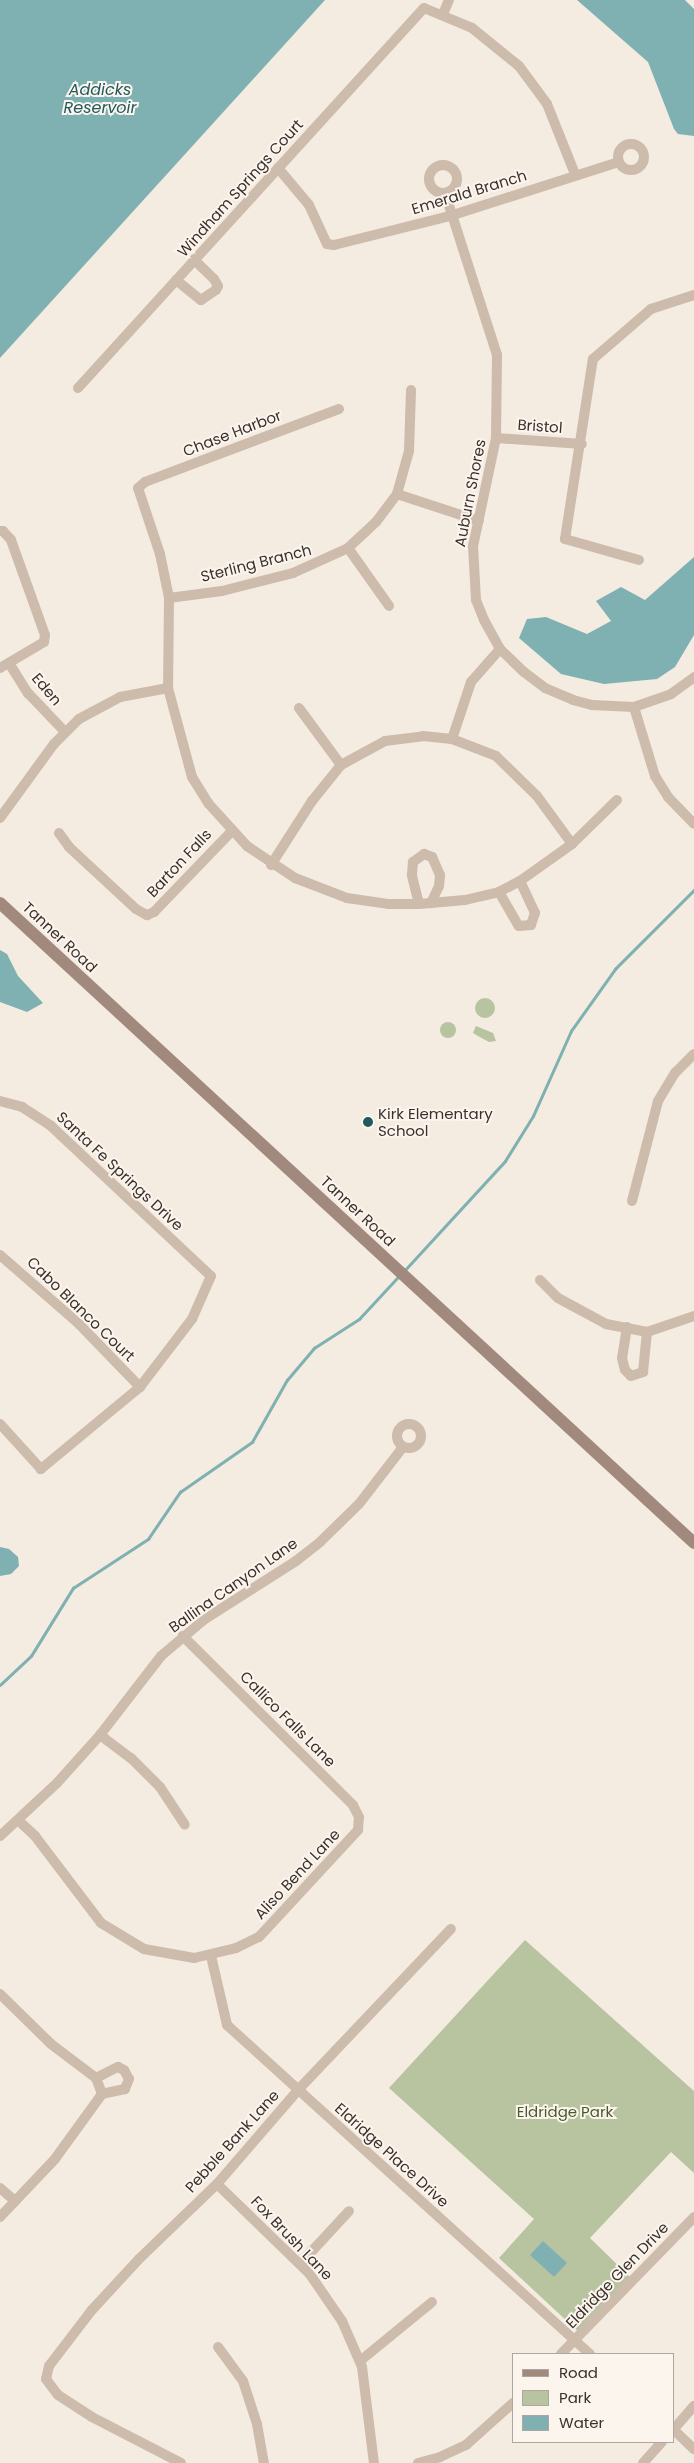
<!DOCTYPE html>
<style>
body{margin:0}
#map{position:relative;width:694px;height:2463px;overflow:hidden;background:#f4ebe1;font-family:Poppins,sans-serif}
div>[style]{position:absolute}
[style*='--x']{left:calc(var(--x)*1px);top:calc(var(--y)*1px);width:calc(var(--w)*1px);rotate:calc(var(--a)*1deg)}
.green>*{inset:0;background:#b8c4a0}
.round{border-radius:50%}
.water>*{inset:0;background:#7fb0b2}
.stream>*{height:2.5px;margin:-1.25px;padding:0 1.25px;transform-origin:1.25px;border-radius:1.25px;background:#7fb0b2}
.minor>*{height:10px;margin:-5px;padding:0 5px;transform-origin:5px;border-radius:5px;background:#cdbbac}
.minor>.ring{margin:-5px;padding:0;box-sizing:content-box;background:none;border:10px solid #cdbbac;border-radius:50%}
.secondary>*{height:12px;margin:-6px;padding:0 6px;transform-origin:6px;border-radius:6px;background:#a18a7d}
.dots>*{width:14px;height:14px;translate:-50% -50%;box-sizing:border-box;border:2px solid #fbf5ee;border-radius:50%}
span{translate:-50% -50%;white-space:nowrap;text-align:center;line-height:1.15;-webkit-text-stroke:4px #fbf5ee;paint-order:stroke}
.street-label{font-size:15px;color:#3b302b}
.poi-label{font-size:15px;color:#3b302b}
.left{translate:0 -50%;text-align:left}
.park-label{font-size:15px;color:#4a5a2e}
.water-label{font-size:16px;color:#1f5a5e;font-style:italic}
.legend{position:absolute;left:512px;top:2353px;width:162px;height:90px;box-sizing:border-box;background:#fbf5ee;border:1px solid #aea6a0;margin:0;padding:6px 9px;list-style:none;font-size:15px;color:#3b302b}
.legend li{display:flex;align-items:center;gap:10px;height:25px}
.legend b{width:25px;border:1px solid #aea6a0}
</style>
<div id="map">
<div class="green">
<div class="round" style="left:475px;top:998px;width:20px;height:20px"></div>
<div class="round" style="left:440px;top:1022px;width:16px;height:16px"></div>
<div style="clip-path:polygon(476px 1026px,493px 1033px,496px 1041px,489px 1042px,478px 1036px,473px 1033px)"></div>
<div style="clip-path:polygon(525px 1940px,694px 2091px,694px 2173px,671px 2152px,590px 2238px,631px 2278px,581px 2334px,499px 2258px,534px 2219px,389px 2088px)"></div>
</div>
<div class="water">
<div style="clip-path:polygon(0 0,325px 0,0 358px)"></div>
<div style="clip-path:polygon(577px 0,685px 0,694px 9px,694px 136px,678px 134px,674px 129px,648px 62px)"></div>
<div style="clip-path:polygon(694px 557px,694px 635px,675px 667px,657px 679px,604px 684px,561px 674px,519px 638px,527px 619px,546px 617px,587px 634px,611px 621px,596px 601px,621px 587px,645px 600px)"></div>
<div style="clip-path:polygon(0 950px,7px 954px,18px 976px,43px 1003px,27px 1012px,0 1002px)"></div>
<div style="clip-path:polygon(0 1547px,9px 1549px,18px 1557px,19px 1566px,11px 1574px,0 1576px)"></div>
<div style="clip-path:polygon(543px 2241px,567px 2263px,554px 2277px,530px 2255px)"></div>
</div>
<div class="stream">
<div style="--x:404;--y:1271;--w:149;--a:-47.4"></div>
<div style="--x:505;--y:1161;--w:53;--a:-58.1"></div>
<div style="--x:533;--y:1116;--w:93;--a:-65.9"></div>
<div style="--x:571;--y:1031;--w:76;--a:-54.6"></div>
<div style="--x:615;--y:969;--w:112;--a:-45"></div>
<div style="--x:0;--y:1685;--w:42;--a:-43.1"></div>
<div style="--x:31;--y:1656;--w:80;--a:-58.3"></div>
<div style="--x:73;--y:1588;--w:90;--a:-33.2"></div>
<div style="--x:148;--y:1539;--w:57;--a:-55.8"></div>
<div style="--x:180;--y:1492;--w:88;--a:-34.8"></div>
<div style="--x:252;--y:1442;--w:71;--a:-60.6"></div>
<div style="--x:287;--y:1380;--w:42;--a:-49.8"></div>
<div style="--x:314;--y:1348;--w:54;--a:-32.8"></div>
<div style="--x:359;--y:1319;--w:57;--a:-47.1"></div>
</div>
<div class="minor">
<div style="--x:424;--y:8;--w:52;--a:22.6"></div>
<div style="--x:472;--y:28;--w:60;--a:39"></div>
<div style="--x:519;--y:66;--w:47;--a:53.6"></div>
<div style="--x:547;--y:104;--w:75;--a:68.2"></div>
<div style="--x:443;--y:14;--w:15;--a:-67"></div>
<div class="ring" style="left:618px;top:144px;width:16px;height:16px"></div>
<div class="ring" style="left:429px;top:165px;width:18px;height:18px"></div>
<div style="--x:278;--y:168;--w:48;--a:50"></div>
<div style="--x:309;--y:205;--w:43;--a:65.2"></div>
<div style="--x:327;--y:244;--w:7;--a:8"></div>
<div style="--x:334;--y:245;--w:123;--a:-14.1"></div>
<div style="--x:453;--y:215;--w:174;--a:-17.7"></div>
<div style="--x:445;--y:193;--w:170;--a:72.2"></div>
<div style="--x:497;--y:355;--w:83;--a:90.7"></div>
<div style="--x:496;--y:438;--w:110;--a:102"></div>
<div style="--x:473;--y:546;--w:54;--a:86.8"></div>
<div style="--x:476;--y:600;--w:22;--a:68"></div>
<div style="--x:484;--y:620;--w:33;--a:61"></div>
<div style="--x:500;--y:649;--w:33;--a:44"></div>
<div style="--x:524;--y:672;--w:26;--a:37"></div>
<div style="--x:545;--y:688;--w:30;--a:23"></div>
<div style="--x:573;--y:700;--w:20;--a:15"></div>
<div style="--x:592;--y:705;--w:42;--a:2.7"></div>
<div style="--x:634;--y:707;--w:39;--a:-19"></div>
<div style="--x:671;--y:694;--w:29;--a:-36"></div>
<div style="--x:176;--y:280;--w:32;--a:39"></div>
<div style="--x:201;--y:300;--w:18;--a:-34"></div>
<div style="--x:216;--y:290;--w:4;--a:-63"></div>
<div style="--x:218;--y:286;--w:8;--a:-120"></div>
<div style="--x:214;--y:279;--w:28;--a:-136"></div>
<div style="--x:78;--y:388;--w:514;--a:-47.68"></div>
<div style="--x:339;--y:409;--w:207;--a:159.4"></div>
<div style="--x:145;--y:482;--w:9;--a:139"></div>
<div style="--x:138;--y:488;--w:70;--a:71.6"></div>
<div style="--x:160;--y:554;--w:45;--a:78.4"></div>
<div style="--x:169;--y:598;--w:90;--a:90.6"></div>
<div style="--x:168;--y:688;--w:92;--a:74.9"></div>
<div style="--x:192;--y:777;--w:31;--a:58"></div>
<div style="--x:208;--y:803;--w:58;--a:47.8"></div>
<div style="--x:247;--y:846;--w:58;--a:33.7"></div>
<div style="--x:295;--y:878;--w:56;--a:21"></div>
<div style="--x:347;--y:898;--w:41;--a:8.3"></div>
<div style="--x:388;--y:904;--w:31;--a:0"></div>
<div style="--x:419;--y:904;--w:46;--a:-5"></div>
<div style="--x:465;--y:900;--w:35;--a:-13"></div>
<div style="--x:499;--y:892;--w:24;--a:-28"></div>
<div style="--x:520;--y:881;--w:64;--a:-35.4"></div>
<div style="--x:572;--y:844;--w:63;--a:-44.4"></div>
<div style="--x:496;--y:438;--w:86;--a:4"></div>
<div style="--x:397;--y:494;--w:86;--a:18.2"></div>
<div style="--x:0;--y:531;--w:3;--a:0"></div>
<div style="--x:3;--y:531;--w:12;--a:48"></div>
<div style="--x:11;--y:540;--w:101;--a:70.3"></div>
<div style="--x:45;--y:635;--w:7;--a:98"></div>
<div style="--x:44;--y:642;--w:51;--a:149.4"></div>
<div style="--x:348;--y:548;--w:71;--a:54.7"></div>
<div style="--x:639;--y:560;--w:77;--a:-164.2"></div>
<div style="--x:565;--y:539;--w:182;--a:-81.2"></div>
<div style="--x:593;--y:359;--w:77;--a:-40.8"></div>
<div style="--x:651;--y:309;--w:45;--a:-18"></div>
<div style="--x:169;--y:598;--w:53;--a:-7.5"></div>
<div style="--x:222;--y:591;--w:73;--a:-14.2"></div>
<div style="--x:293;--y:573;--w:60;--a:-24.4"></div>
<div style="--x:348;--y:548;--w:38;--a:-43"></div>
<div style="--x:376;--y:522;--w:35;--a:-53"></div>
<div style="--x:397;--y:494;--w:45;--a:-74.4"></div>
<div style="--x:409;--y:451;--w:61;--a:-88.1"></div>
<div style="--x:9;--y:663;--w:36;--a:58"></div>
<div style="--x:28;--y:693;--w:54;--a:46.5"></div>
<div style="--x:634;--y:707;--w:72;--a:73.1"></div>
<div style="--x:655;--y:776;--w:25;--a:58"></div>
<div style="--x:668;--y:797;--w:37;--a:46"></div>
<div style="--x:299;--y:708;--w:71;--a:53.6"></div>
<div style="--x:452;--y:739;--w:60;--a:-71.6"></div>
<div style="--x:471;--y:682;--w:44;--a:-48.7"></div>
<div style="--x:0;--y:818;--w:92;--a:-53.9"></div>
<div style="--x:54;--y:744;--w:35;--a:-45"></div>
<div style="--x:79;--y:719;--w:47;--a:-28.2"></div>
<div style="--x:120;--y:697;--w:49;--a:-10.6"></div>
<div style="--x:59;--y:833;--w:17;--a:54"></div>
<div style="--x:69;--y:847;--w:91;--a:42.8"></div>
<div style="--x:136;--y:909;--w:13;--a:29"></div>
<div style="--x:147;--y:915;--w:8;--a:-23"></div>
<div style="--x:154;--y:912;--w:112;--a:-46.1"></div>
<div style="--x:271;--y:865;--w:76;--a:-57.4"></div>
<div style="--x:312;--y:801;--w:46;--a:-51.1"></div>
<div style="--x:341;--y:765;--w:50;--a:-28.6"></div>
<div style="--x:385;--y:741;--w:38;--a:-7"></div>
<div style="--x:423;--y:736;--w:29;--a:6"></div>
<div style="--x:452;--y:739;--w:47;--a:21.1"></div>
<div style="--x:496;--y:756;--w:57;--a:44.3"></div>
<div style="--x:537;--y:796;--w:59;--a:53.9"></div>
<div style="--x:499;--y:892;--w:39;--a:60"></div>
<div style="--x:519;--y:926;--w:12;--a:-5"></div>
<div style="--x:531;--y:925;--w:13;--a:-72"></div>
<div style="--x:535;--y:913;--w:35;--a:-115"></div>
<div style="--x:419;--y:904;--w:30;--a:-104"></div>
<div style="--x:412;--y:875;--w:13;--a:-86"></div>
<div style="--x:413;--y:862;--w:14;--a:-36"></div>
<div style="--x:424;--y:854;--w:9;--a:21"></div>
<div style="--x:432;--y:857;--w:20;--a:66"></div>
<div style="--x:440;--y:875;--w:11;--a:95"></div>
<div style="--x:439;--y:886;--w:19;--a:115"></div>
<div style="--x:0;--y:1101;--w:23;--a:15"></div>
<div style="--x:22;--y:1107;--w:35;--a:33"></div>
<div style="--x:51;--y:1126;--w:219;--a:43.2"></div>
<div style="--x:211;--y:1276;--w:47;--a:113.8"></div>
<div style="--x:192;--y:1319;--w:86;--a:127.4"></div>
<div style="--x:140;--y:1387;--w:129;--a:140.4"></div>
<div style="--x:41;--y:1469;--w:61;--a:-132.3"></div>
<div style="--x:632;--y:1201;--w:103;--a:-75.4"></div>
<div style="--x:658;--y:1101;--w:33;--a:-59"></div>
<div style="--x:675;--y:1073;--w:27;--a:-45"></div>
<div style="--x:0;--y:1255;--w:105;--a:41.1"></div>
<div style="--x:79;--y:1324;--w:88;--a:45.9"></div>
<div style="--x:540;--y:1280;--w:25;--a:45"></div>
<div style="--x:558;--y:1298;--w:55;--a:28.4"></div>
<div style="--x:606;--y:1324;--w:42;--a:11"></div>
<div style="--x:647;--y:1332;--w:50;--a:-18.8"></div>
<div style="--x:627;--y:1327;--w:31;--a:99"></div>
<div style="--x:622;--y:1358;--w:12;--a:76"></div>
<div style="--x:625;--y:1370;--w:8;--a:45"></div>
<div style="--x:631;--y:1376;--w:13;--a:-18"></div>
<div style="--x:643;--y:1372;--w:40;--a:-84.3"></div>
<div class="ring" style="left:397px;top:1424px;width:14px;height:14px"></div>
<div style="--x:100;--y:1735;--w:39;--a:37"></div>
<div style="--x:131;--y:1758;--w:41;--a:45"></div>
<div style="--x:160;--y:1787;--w:45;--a:56.7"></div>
<div style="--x:19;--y:1821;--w:22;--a:43"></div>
<div style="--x:35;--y:1836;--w:109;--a:52.8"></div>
<div style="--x:101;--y:1923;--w:50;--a:31.2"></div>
<div style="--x:144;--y:1949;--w:51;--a:10.2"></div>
<div style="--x:194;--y:1958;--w:43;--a:-13.4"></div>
<div style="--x:236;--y:1948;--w:25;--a:-26"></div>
<div style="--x:259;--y:1937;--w:146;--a:-47.2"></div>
<div style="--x:358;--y:1830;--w:13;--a:-86"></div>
<div style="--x:359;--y:1817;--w:13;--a:-117"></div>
<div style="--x:353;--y:1805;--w:240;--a:-135.2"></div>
<div style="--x:0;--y:1836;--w:78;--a:-42.9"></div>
<div style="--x:57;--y:1783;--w:64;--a:-48.1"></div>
<div style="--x:100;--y:1735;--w:100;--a:-52.3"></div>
<div style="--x:161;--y:1656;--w:57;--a:-40.1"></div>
<div style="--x:205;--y:1619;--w:108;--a:-32.5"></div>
<div style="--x:296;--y:1561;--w:31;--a:-38"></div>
<div style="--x:320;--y:1542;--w:54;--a:-44.3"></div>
<div style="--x:359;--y:1504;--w:72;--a:-52.3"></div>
<div style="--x:211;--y:1956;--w:71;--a:76.9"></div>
<div style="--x:227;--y:2025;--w:490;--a:42.2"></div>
<div style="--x:0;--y:1994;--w:71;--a:44.4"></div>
<div style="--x:51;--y:2044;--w:56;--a:37.1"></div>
<div style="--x:96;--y:2078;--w:17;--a:69"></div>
<div style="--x:102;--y:2094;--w:80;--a:125.9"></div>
<div style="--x:55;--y:2159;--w:80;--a:133.5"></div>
<div style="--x:96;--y:2078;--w:25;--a:-27"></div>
<div style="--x:118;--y:2067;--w:7;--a:27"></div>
<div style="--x:124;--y:2070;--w:10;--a:61"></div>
<div style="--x:129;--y:2079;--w:11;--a:112"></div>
<div style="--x:125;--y:2089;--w:24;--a:168"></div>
<div style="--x:217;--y:2184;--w:128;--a:44.1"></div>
<div style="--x:309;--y:2273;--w:58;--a:55.5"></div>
<div style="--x:342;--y:2321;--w:50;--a:66.5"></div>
<div style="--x:362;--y:2367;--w:97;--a:82.9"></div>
<div style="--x:0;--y:2188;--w:20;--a:41"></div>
<div style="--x:300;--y:2264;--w:72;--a:-47.2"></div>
<div style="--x:218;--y:2347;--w:42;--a:53.7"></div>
<div style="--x:243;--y:2381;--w:45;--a:72"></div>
<div style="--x:257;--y:2424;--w:40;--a:80"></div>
<div style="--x:561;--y:2354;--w:191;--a:-45.8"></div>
<div style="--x:360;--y:2361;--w:93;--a:-39.3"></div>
<div style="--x:673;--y:2429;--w:29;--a:44"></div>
<div style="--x:673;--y:2430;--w:32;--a:-49"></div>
<div style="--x:181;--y:2463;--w:100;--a:-152.7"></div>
<div style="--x:92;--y:2417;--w:40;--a:-147.1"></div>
<div style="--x:58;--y:2395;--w:20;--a:-127"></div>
<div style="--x:46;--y:2379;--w:13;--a:-77"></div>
<div style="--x:49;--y:2366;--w:69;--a:-52.6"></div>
<div style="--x:91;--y:2311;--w:71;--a:-47.3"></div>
<div style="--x:139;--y:2259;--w:108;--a:-43.9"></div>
<div style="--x:217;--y:2184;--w:124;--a:-49.2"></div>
<div style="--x:298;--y:2090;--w:222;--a:-46.5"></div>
<div style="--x:418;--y:2463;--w:23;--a:-15"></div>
<div style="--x:440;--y:2457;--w:29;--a:-25"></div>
<div style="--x:466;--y:2445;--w:63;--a:-41.8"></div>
<div style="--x:643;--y:2463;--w:28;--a:-48"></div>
</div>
<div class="secondary">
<div style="--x:0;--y:903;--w:944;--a:42.68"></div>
</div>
<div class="dots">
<div style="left:368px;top:1122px;background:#1f5a5e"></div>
</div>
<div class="street-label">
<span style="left:240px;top:188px;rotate:-48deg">Windham Springs Court</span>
<span style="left:469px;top:192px;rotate:-17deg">Emerald Branch</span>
<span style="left:540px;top:426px;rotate:4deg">Bristol</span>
<span style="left:232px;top:433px;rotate:-21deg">Chase Harbor</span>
<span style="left:470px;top:493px;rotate:-79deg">Auburn Shores</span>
<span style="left:256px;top:563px;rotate:-14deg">Sterling Branch</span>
<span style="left:47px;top:689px;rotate:50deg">Eden</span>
<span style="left:179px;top:863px;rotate:-47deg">Barton Falls</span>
<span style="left:60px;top:937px;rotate:43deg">Tanner Road</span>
<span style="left:120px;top:1171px;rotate:43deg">Santa Fe Springs Drive</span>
<span style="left:358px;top:1211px;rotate:43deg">Tanner Road</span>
<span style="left:81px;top:1309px;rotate:44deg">Cabo Blanco Court</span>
<span style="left:233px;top:1585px;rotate:-35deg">Ballina Canyon Lane</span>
<span style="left:288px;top:1719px;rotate:45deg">Callico Falls Lane</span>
<span style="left:297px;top:1874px;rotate:-47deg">Aliso Bend Lane</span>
<span style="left:232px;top:2141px;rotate:-48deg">Pebble Bank Lane</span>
<span style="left:392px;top:2155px;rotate:42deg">Eldridge Place Drive</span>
<span style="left:292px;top:2238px;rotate:46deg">Fox Brush Lane</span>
<span style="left:617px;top:2275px;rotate:-46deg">Eldridge Glen Drive</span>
</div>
<div class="poi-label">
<span class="left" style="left:378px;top:1122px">Kirk Elementary<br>School</span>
</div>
<div class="park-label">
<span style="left:565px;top:2112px">Eldridge Park</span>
</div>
<div class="water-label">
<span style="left:100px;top:99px">Addicks<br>Reservoir</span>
</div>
<ul class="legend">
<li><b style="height:6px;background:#a18a7d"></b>Road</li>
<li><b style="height:14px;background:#b8c4a0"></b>Park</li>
<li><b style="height:14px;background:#7fb0b2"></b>Water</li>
</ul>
</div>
